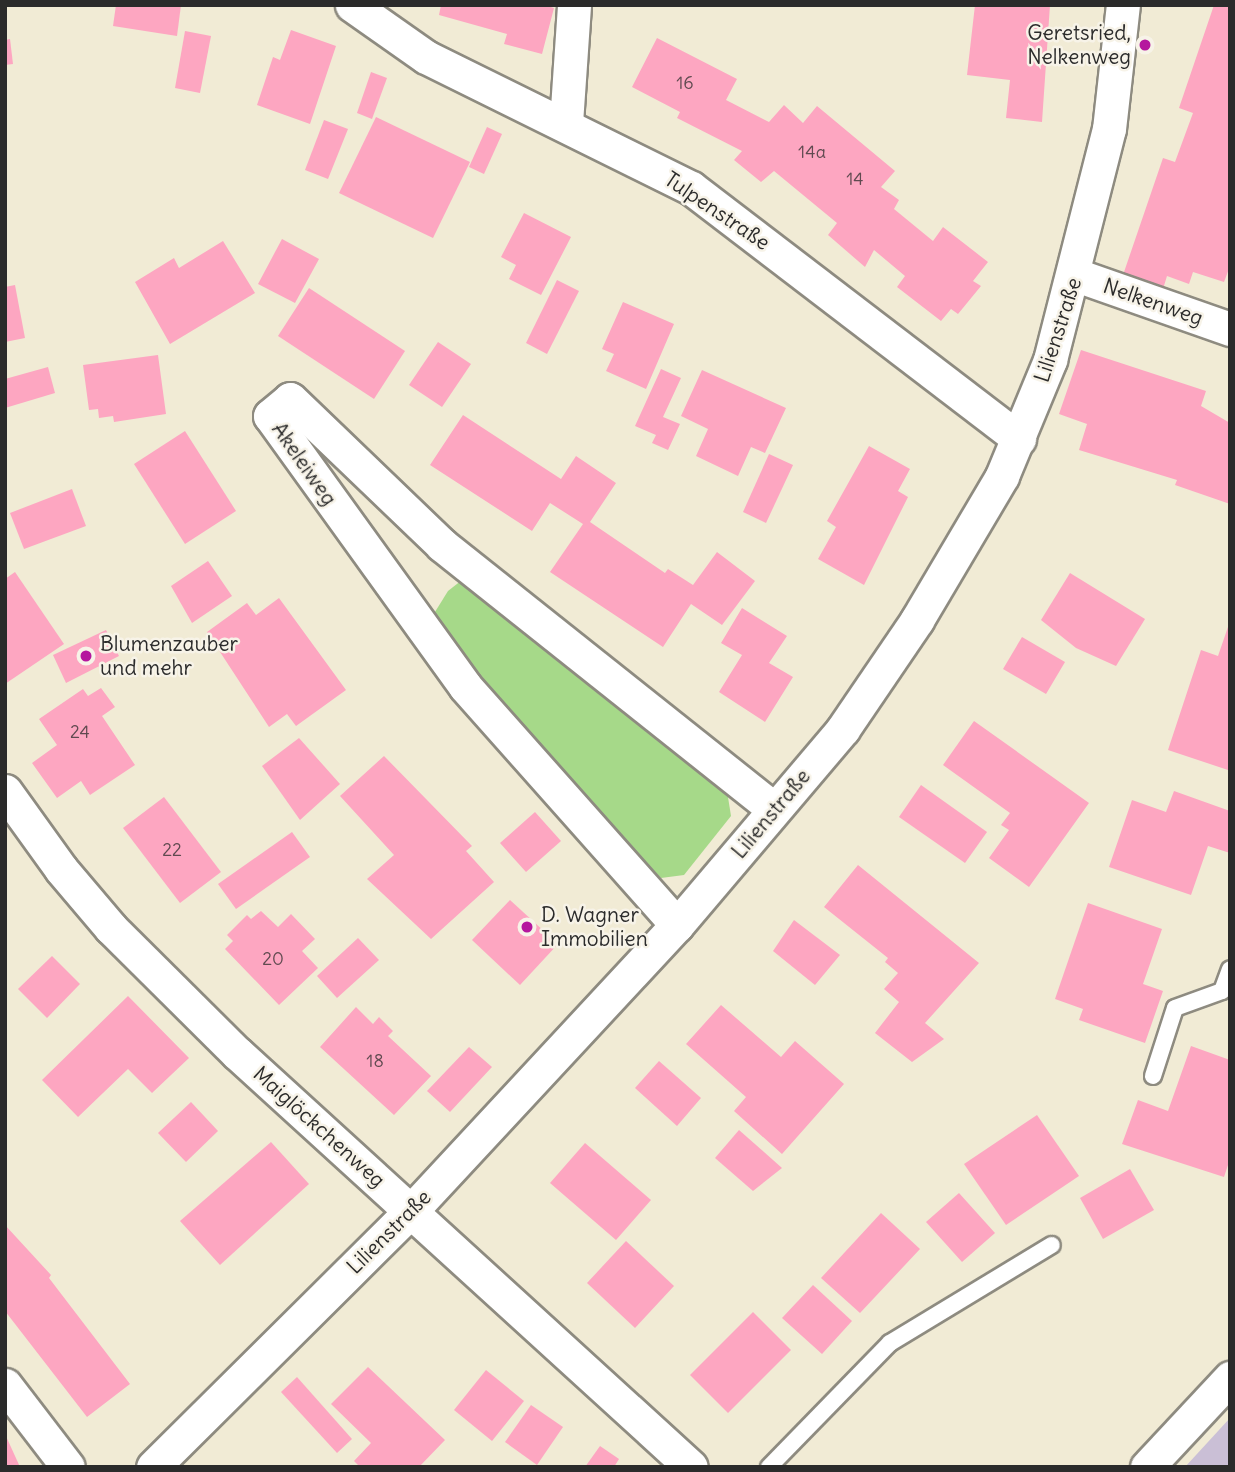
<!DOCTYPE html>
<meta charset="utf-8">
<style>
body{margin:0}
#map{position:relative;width:1235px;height:1472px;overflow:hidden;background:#f1ebd5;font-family:Delius,sans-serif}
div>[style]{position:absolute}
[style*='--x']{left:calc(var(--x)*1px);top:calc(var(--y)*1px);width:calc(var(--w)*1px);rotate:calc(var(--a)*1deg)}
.industrial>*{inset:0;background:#cabfd6}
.green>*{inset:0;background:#a6d989}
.building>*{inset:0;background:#fda6c1}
.roads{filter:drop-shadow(2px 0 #8e8b80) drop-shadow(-2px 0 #8e8b80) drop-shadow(0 2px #8e8b80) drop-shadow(0 -2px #8e8b80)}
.lane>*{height:16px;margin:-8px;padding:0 8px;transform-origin:8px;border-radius:8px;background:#fff}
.street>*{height:33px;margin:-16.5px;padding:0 16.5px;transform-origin:16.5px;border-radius:16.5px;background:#fff}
.dots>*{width:19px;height:19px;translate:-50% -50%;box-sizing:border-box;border:4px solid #f7f3e8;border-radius:50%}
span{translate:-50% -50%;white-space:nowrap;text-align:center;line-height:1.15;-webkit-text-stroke:5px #f7f3e8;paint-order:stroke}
.number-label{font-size:18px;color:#604a50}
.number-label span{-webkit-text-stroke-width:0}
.poi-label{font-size:21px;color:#2b2b2b}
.right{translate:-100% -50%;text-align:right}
.left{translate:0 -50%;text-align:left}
.street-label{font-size:21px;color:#2b2b2b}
.frame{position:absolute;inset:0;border:7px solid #2b2b2b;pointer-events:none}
</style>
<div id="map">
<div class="industrial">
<div style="clip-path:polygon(1230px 1418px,1230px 1467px,1185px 1467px)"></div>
</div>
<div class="green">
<div style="clip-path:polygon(462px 580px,727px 791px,731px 816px,684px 875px,661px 878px,589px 804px,430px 620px,448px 591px)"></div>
</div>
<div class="building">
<div style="clip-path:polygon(116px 5px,181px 5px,177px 36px,113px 26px)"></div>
<div style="clip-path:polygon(441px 5px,544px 5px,554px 8px,542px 54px,504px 44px,507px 34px,439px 15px)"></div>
<div style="clip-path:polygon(975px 5px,1050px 5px,1042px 122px,1006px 118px,1010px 80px,967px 75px)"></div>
<div style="clip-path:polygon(1214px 5px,1230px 5px,1230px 266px,1224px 282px,1193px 272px,1189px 284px,1167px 276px,1163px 289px,1123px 275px,1163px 158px,1175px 162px,1193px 113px,1179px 108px)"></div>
<div style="clip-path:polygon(291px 30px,336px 46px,310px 124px,257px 105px,273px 57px,280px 60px)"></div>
<div style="clip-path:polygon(185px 31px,211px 36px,200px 93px,175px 88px)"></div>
<div style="clip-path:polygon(657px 38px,737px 79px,726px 100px,769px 122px,784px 105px,803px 123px,817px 106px,895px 171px,881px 187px,899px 200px,894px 209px,933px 241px,943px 227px,988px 262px,973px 281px,981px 286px,958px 314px,951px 309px,941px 321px,897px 287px,905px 276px,874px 250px,865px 267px,828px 235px,837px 223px,774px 171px,761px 182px,734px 160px,742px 151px,677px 118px,680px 112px,632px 87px)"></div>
<div style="clip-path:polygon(10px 39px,13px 64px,5px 65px,5px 40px)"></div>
<div style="clip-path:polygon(371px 72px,387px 78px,372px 119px,357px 113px)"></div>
<div style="clip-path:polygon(376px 117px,470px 162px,433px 238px,339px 193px)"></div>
<div style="clip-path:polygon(324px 120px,348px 129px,328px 179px,305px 170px)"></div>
<div style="clip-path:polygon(487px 127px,502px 134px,484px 174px,469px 167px)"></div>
<div style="clip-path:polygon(524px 213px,571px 237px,541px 295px,509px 279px,516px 265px,501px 257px)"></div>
<div style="clip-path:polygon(282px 239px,319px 259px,295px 303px,258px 284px)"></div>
<div style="clip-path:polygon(223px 241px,255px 293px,170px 344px,135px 282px,174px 258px,179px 268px)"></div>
<div style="clip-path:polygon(557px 280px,579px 291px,547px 354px,526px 343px)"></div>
<div style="clip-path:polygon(15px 285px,25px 338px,5px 342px,5px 287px)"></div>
<div style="clip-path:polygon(309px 288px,405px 351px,374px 399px,278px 336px)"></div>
<div style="clip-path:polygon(623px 302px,674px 324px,646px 389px,606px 371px,614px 354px,602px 349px)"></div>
<div style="clip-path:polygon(438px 342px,471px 364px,442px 407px,409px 385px)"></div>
<div style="clip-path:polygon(1081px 350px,1206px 391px,1201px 406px,1230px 423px,1230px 504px,1175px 485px,1177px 480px,1079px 450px,1087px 424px,1059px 414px)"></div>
<div style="clip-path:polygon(158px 355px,166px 414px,114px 422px,113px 416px,99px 418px,98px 409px,89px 410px,83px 365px)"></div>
<div style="clip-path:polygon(48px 367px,55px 393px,5px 408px,5px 379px)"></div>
<div style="clip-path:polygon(661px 369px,681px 378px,663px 417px,680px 424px,668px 450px,652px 443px,656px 435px,635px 426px)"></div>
<div style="clip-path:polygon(702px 370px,786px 408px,765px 453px,751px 447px,738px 476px,696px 456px,708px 429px,681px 416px)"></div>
<div style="clip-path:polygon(463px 415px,561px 479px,576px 456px,616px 483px,590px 522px,665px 573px,668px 569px,693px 585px,717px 552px,755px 581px,722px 625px,691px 604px,663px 647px,550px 572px,583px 524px,550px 503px,532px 531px,430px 465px)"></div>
<div style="clip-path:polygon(185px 431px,236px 511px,185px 544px,134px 464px)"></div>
<div style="clip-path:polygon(869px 446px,910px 469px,898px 491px,908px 497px,864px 585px,818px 559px,836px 527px,827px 521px)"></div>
<div style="clip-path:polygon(769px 454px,793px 465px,766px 523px,743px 512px)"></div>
<div style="clip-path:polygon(72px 489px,86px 526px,24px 549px,10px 513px)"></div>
<div style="clip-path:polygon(208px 561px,232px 596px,192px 623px,171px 586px)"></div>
<div style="clip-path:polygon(15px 572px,64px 644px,5px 684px,5px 579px)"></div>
<div style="clip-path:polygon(1070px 573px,1145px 619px,1116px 666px,1076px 648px,1041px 620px)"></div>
<div style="clip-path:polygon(279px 598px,346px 690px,296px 726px,287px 714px,269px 727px,207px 632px,247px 603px,256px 615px)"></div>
<div style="clip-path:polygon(742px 608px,787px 636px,769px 663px,793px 677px,765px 722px,719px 692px,742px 655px,721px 643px)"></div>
<div style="clip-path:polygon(1229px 624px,1230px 764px,1228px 770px,1168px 750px,1201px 650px,1218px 656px)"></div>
<div style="clip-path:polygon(106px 630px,119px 656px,66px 683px,53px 655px)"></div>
<div style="clip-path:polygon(1022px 637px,1065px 662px,1046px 694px,1003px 669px)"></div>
<div style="clip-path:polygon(101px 688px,115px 707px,102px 716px,135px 765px,90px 795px,81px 781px,57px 798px,32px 763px,57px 745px,39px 719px,83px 689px,88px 696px)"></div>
<div style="clip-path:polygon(974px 721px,1089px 803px,1029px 887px,989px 858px,1009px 830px,1001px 825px,1010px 813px,943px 765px)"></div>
<div style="clip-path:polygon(299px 738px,340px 784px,300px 820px,262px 766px)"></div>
<div style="clip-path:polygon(384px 756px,472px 846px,466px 851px,494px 882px,431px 939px,367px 879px,394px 855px,340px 796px)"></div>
<div style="clip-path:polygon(921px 785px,987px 832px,965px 863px,899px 817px)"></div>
<div style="clip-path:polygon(1174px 791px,1230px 811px,1230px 853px,1208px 846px,1191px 895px,1109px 867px,1132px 800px,1166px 812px)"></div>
<div style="clip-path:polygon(164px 797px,221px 872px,180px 903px,123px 828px)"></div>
<div style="clip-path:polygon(535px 812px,561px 841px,526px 872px,500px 843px)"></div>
<div style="clip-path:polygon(292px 832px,310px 857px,236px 909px,218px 884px)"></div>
<div style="clip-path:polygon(858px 865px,979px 963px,925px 1023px,944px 1039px,912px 1062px,875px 1033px,899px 1002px,884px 989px,898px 973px,885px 962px,888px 958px,824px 907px)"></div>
<div style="clip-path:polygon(510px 900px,558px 944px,520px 985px,472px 940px)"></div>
<div style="clip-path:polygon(1088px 903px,1162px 929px,1143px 984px,1163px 991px,1145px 1043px,1079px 1020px,1083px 1009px,1055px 999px)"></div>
<div style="clip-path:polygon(261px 911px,278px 927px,291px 914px,315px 939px,302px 951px,318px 968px,279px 1005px,225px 949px,233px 941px,227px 935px,247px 915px,251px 919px)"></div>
<div style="clip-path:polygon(794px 920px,840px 955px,815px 985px,773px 951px)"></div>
<div style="clip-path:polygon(358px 938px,379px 960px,337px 998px,317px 976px)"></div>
<div style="clip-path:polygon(52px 956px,80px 984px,47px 1018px,18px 989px)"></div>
<div style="clip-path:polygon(128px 996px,189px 1058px,152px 1093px,128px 1069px,78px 1117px,42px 1080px)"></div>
<div style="clip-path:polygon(721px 1005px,781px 1057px,795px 1041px,844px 1084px,782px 1154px,734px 1111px,746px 1097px,686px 1044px)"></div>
<div style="clip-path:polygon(356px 1007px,373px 1024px,379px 1017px,393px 1031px,388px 1036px,431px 1076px,394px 1115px,320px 1047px)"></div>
<div style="clip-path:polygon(1191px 1046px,1230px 1060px,1230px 1159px,1224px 1177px,1122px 1144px,1138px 1100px,1168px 1111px)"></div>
<div style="clip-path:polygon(469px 1047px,492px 1067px,450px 1112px,427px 1091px)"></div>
<div style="clip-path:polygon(659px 1061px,701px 1098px,677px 1126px,635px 1088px)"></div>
<div style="clip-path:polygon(191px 1102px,218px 1131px,186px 1162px,158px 1133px)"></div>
<div style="clip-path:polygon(1037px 1115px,1079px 1176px,1006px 1225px,964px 1164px)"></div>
<div style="clip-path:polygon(739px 1130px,782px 1168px,753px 1191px,715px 1158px)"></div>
<div style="clip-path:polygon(271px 1142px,309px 1184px,220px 1265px,180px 1221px)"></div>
<div style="clip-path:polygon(585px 1143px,651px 1200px,616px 1240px,550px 1183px)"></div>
<div style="clip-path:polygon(1130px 1169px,1154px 1210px,1103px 1239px,1080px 1198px)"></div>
<div style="clip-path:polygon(959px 1193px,995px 1233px,962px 1262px,926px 1222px)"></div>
<div style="clip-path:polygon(881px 1213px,920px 1249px,860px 1313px,821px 1278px)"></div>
<div style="clip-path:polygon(5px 1225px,51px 1275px,49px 1278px,130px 1384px,87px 1417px,5px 1311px)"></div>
<div style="clip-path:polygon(626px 1241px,674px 1286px,635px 1328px,587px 1283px)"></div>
<div style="clip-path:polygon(813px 1285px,852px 1321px,822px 1354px,782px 1318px)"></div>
<div style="clip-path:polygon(753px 1312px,791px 1350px,728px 1413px,690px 1375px)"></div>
<div style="clip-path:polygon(368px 1367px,445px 1440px,419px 1467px,360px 1467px,354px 1461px,371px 1443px,331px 1404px)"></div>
<div style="clip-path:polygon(486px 1370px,524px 1401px,492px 1441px,454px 1410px)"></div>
<div style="clip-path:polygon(297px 1377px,352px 1439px,337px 1453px,281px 1392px)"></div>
<div style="clip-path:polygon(531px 1405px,563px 1427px,537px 1465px,505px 1442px)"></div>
<div style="clip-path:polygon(5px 1434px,20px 1467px,5px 1467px)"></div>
<div style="clip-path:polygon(600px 1446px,619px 1459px,614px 1467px,585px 1467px)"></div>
</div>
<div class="roads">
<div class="lane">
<div style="--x:1153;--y:1076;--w:71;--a:-72.1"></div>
<div style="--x:1175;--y:1008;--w:50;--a:-19.9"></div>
<div style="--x:1222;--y:991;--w:23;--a:-70"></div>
<div style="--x:769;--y:1467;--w:173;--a:-45.7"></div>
<div style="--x:890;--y:1343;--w:189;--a:-31.2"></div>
</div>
<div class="street">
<div style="--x:352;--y:5;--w:90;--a:35.1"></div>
<div style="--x:426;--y:57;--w:296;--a:26.3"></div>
<div style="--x:691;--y:188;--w:413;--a:37.4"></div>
<div style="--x:566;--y:123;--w:118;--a:-86.1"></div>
<div style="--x:1076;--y:275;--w:163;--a:19.3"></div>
<div style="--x:5;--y:791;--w:96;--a:54.3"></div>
<div style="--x:61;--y:869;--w:77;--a:49.7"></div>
<div style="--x:111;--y:928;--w:177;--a:44.8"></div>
<div style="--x:237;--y:1053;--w:614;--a:42.36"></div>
<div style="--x:677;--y:925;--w:319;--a:-131.6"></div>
<div style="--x:465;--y:686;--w:333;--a:-125.8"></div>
<div style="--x:270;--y:416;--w:26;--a:-40"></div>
<div style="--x:290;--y:399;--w:211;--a:43.8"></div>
<div style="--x:442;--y:545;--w:424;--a:38.5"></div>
<div style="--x:5;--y:1385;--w:103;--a:52.5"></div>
<div style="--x:153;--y:1467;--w:365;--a:-44.8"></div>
<div style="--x:412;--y:1210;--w:389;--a:-47.1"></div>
<div style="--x:677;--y:925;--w:257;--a:-49.7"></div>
<div style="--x:843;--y:729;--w:132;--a:-55.8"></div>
<div style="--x:917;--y:620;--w:167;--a:-59.4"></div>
<div style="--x:1002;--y:476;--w:126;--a:-67.5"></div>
<div style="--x:1050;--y:360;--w:238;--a:-75.7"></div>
<div style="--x:1109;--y:129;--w:125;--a:-83.6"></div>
<div style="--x:1147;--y:1467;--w:122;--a:-47"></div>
</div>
</div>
<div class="dots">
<div style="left:1145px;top:45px;background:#b5179e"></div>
<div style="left:86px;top:656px;background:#b5179e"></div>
<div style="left:527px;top:927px;background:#b5179e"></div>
</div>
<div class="number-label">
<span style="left:685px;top:83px">16</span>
<span style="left:812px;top:152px">14a</span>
<span style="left:855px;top:179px">14</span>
<span style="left:80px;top:732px">24</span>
<span style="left:172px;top:850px">22</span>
<span style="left:273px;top:959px">20</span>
<span style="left:375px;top:1061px">18</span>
</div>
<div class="poi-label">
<span class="right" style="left:1131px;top:45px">Geretsried,<br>Nelkenweg</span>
<span class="left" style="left:100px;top:656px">Blumenzauber<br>und mehr</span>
<span class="left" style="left:541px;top:927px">D. Wagner<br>Immobilien</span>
</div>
<div class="street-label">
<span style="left:717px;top:211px;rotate:34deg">Tulpenstraße</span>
<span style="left:1153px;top:302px;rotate:19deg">Nelkenweg</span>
<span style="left:1058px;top:330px;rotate:-72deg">Lilienstraße</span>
<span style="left:304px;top:464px;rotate:55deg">Akeleiweg</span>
<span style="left:771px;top:814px;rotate:-50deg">Lilienstraße</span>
<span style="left:319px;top:1127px;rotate:42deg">Maiglöckchenweg</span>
<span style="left:389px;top:1232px;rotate:-45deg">Lilienstraße</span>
</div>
<div class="frame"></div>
</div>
